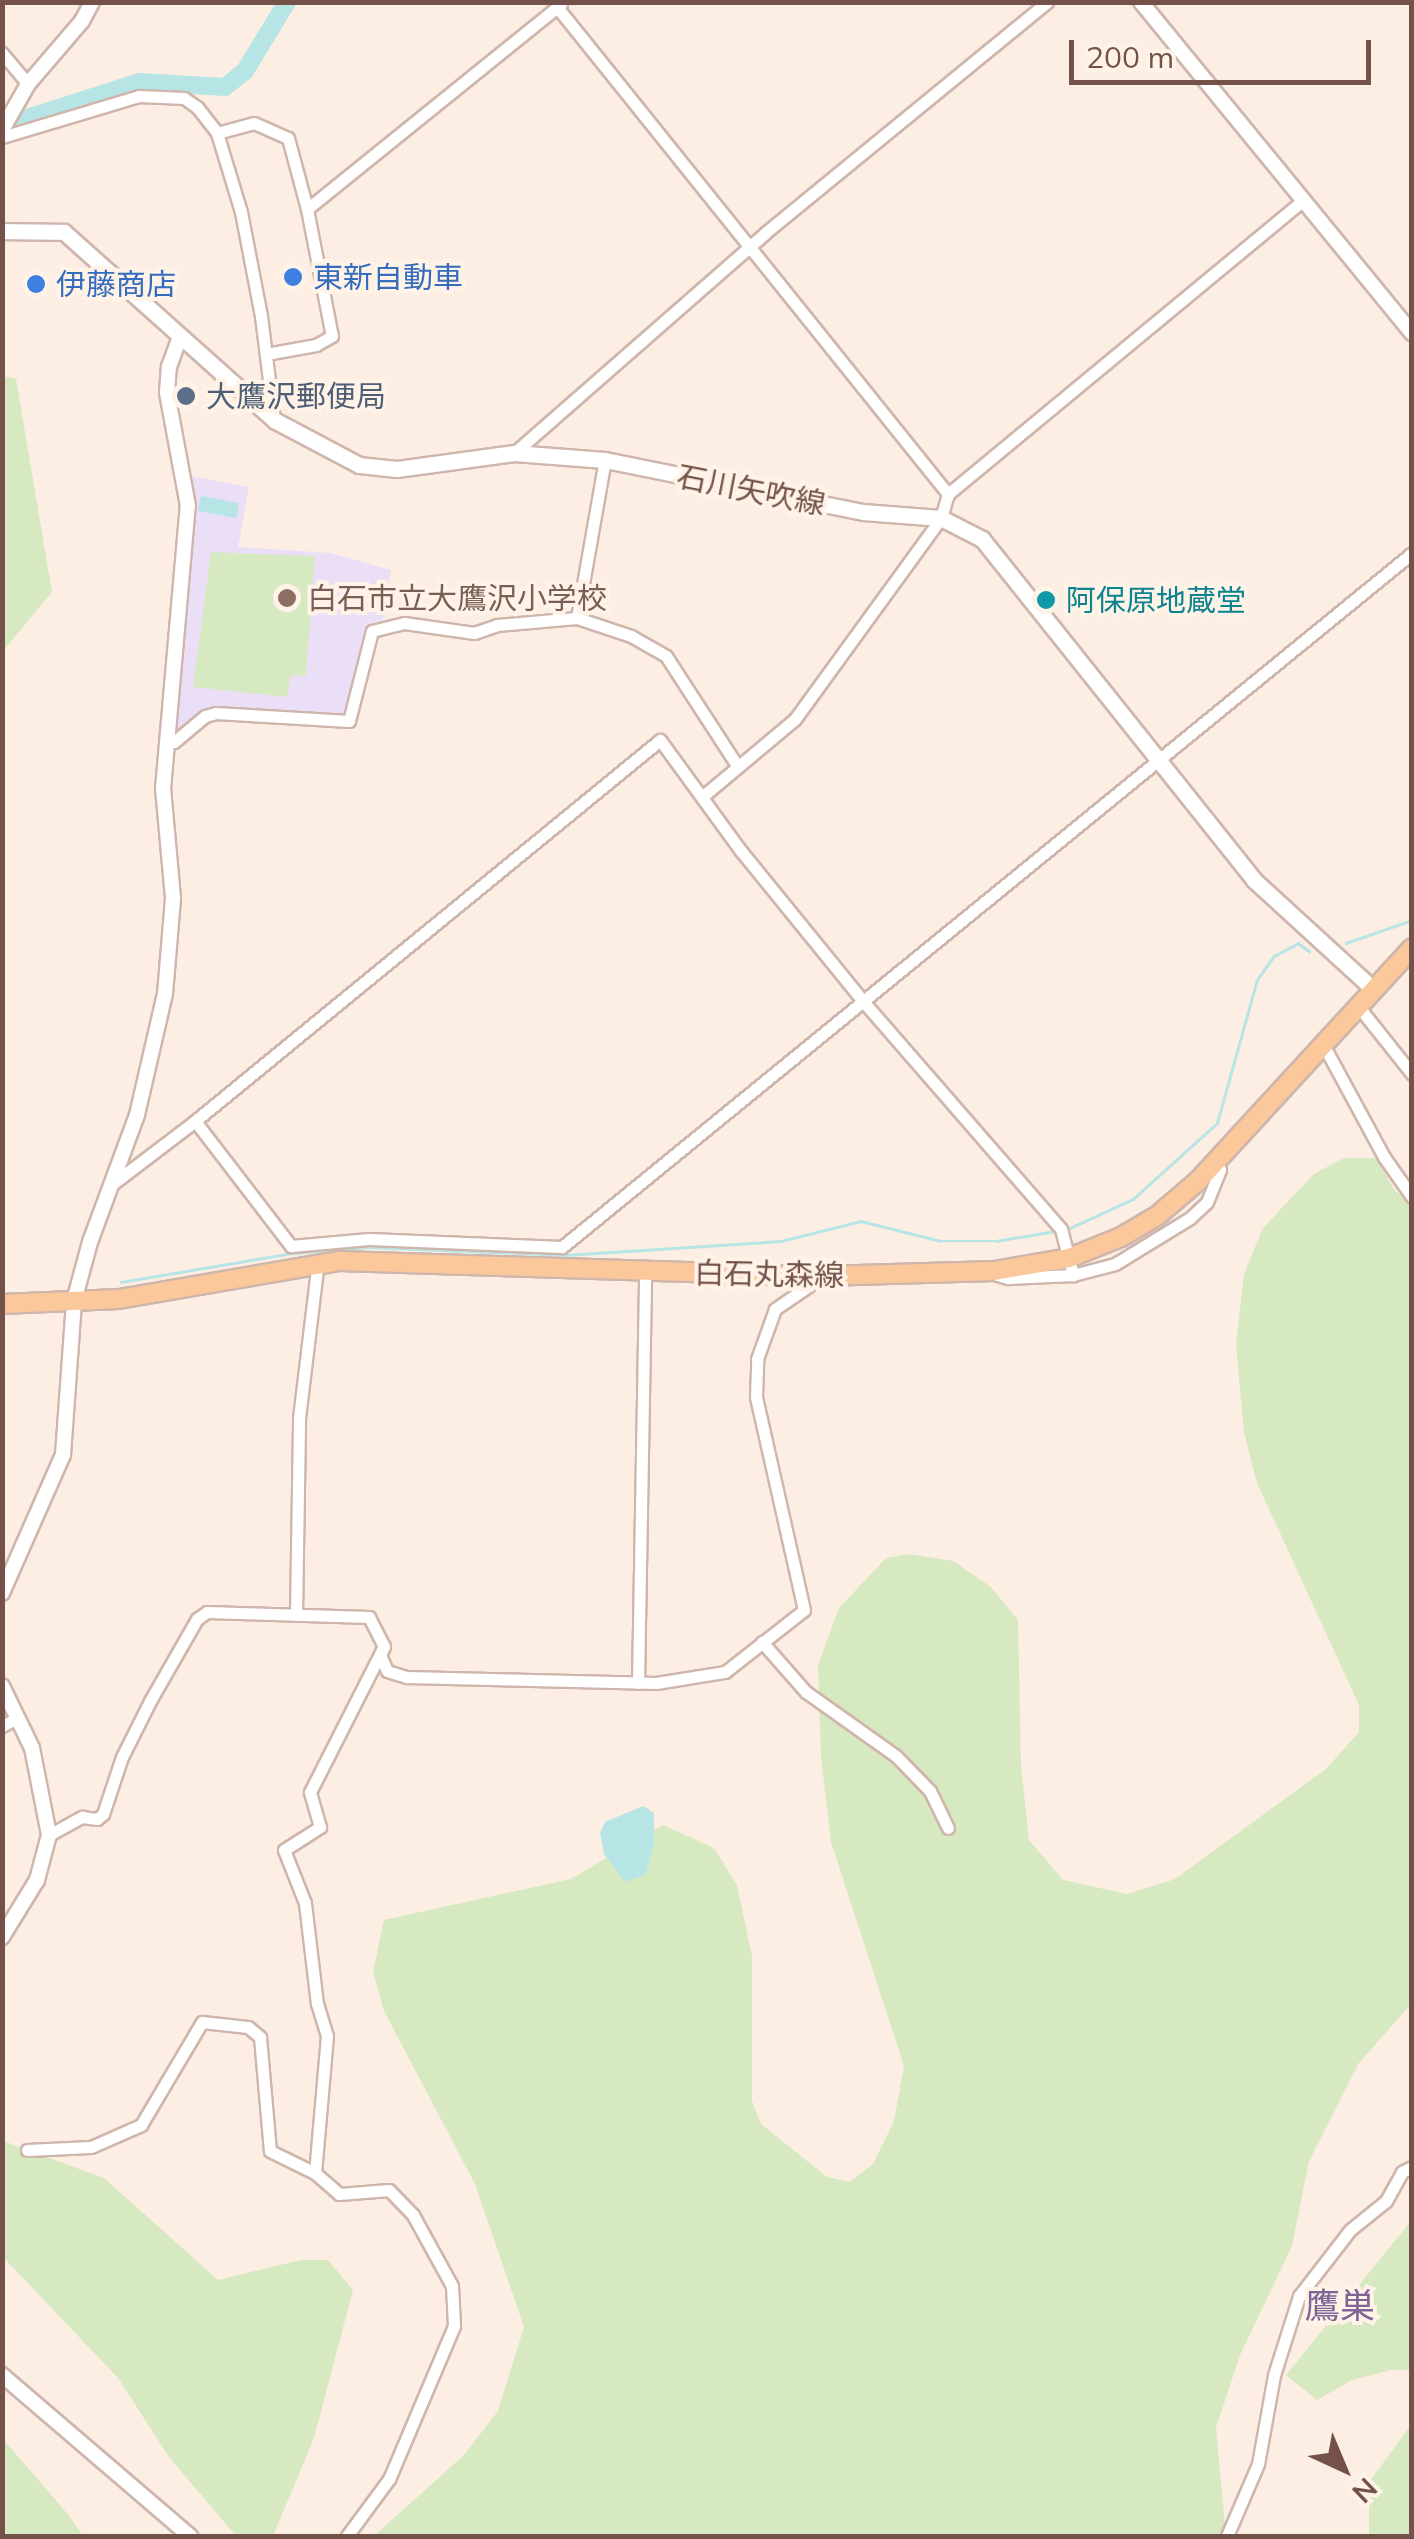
<!DOCTYPE html>
<meta charset="utf-8">
<style>
body{margin:0}
#map{position:relative;width:1414px;height:2539px;overflow:hidden;background:#fceee2;font-family:Mulish,"Noto Sans JP",sans-serif}
div>[style]{position:absolute}
[style*='--x']{left:calc(var(--x)*1px);top:calc(var(--y)*1px);width:calc(var(--w)*1px);rotate:calc(var(--a)*1deg)}
.education>*{inset:0;background:#ebdff8}
.green>*{inset:0;background:#d7e9c1}
.water>*{inset:0;background:#b7e5e5}
.stream>*{height:2.5px;margin:-1.25px;padding:0 1.25px;transform-origin:1.25px;border-radius:1.25px;background:#b7e5e5}
.river>*{height:18px;margin:-9px;padding:0 9px;transform-origin:9px;border-radius:9px;background:#b7e5e5}
.roads{filter:drop-shadow(2px 0 #cfb6ac) drop-shadow(-2px 0 #cfb6ac) drop-shadow(0 2px #cfb6ac) drop-shadow(0 -2px #cfb6ac)}
.minor>*{height:11px;margin:-5.5px;padding:0 5.5px;transform-origin:5.5px;border-radius:5.5px;background:#fff}
.tertiary>*{height:14px;margin:-7px;padding:0 7px;transform-origin:7px;border-radius:7px;background:#fff}
.secondary>*{height:15px;margin:-7.5px;padding:0 7.5px;transform-origin:7.5px;border-radius:7.5px;background:#fff}
.primary>*{height:18px;margin:-9px;padding:0 9px;transform-origin:9px;border-radius:9px;background:#fbc89b}
.dots>*{width:28px;height:28px;translate:-50% -50%;box-sizing:border-box;border:5px solid #fff3e8;border-radius:50%}
span{translate:-50% -50%;white-space:nowrap;text-align:center;line-height:1.15;-webkit-text-stroke:8px #fff3e8;paint-order:stroke}
.shop-label{font-size:30px;color:#366cbe}
.left{translate:0 -50%;text-align:left}
.service-label{font-size:30px;color:#4e5e75}
.street-label{font-size:30px;color:#745249}
.education-label{font-size:30px;color:#785e54}
.culture-label{font-size:30px;color:#0d838f}
.quarter-label{font-size:35px;color:#7e6497}
.frame{position:absolute;inset:0;border:5px solid #745249;pointer-events:none}
.north{position:absolute;left:1294px;top:2419px;width:100px;height:100px;-webkit-text-stroke:8px #fff3e8;paint-order:stroke;rotate:136deg;font-size:28px;font-weight:700;line-height:40px;text-align:center;color:#745249}
.north::after{content:'';display:block;margin:auto;width:35px;height:45px;background:#745249;clip-path:polygon(50% 0,100% 100%,50% 72%,0 100%)}
.scale{position:absolute;left:1069px;top:40px;width:302px;height:45px;box-sizing:border-box;border:5px solid #745249;border-top:0;padding-left:12px;font-size:30px;line-height:35px;white-space:nowrap;color:#745249;-webkit-text-stroke:8px #fff3e8;paint-order:stroke}
</style>
<div id="map">
<div class="education">
<div style="clip-path:polygon(190px 476px,249px 487px,238px 547px,331px 553px,391px 570px,382px 625px,366px 630px,346px 717px,208px 709px,178px 735px,172px 734px,194px 528px,195px 499px)"></div>
</div>
<div class="green">
<div style="clip-path:polygon(3px 376px,16px 379px,52px 592px,3px 651px)"></div>
<div style="clip-path:polygon(211px 552px,315px 556px,306px 675px,290px 676px,288px 697px,193px 687px)"></div>
<div style="clip-path:polygon(1344px 1158px,1376px 1158px,1395px 1191px,1412px 1204px,1411px 2004px,1359px 2063px,1309px 2161px,1292px 2246px,1240px 2355px,1216px 2428px,1226px 2536px,374px 2536px,464px 2455px,498px 2411px,524px 2327px,475px 2184px,384px 2011px,373px 1972px,384px 1920px,571px 1879px,663px 1825px,714px 1848px,737px 1885px,752px 1956px,752px 2101px,761px 2124px,827px 2177px,850px 2182px,873px 2164px,894px 2121px,904px 2066px,831px 1842px,821px 1757px,818px 1665px,839px 1608px,886px 1558px,909px 1554px,953px 1561px,991px 1587px,1018px 1620px,1021px 1766px,1029px 1840px,1063px 1880px,1127px 1894px,1175px 1879px,1326px 1769px,1359px 1732px,1359px 1705px,1257px 1483px,1244px 1432px,1236px 1345px,1244px 1274px,1263px 1228px,1314px 1174px)"></div>
<div style="clip-path:polygon(3px 2141px,104px 2178px,218px 2280px,301px 2260px,328px 2260px,353px 2290px,314px 2438px,273px 2536px,236px 2536px,169px 2457px,118px 2378px,3px 2257px)"></div>
<div style="clip-path:polygon(1411px 2221px,1411px 2370px,1391px 2370px,1352px 2380px,1317px 2400px,1286px 2375px)"></div>
<div style="clip-path:polygon(1411px 2425px,1411px 2536px,1369px 2536px,1369px 2482px)"></div>
<div style="clip-path:polygon(2px 2438px,66px 2512px,83px 2536px,3px 2536px)"></div>
</div>
<div class="water">
<div style="clip-path:polygon(201px 496px,239px 503px,236px 518px,198px 511px)"></div>
<div style="clip-path:polygon(643px 1806px,654px 1813px,654px 1842px,646px 1874px,625px 1882px,604px 1854px,600px 1833px,605px 1822px)"></div>
</div>
<div class="stream">
<div style="--x:1346;--y:943;--w:70;--a:-19.2"></div>
<div style="--x:1068;--y:1229;--w:72;--a:-24.8"></div>
<div style="--x:1133;--y:1199;--w:113;--a:-42.1"></div>
<div style="--x:1217;--y:1123;--w:148;--a:-74.4"></div>
<div style="--x:1257;--y:980;--w:29;--a:-55"></div>
<div style="--x:1274;--y:956;--w:27;--a:-28"></div>
<div style="--x:1298;--y:943;--w:14;--a:36"></div>
<div style="--x:121;--y:1282;--w:174;--a:-9.6"></div>
<div style="--x:293;--y:1253;--w:75;--a:-4.6"></div>
<div style="--x:368;--y:1247;--w:197;--a:2.3"></div>
<div style="--x:565;--y:1255;--w:216;--a:-3.7"></div>
<div style="--x:781;--y:1241;--w:82;--a:-14"></div>
<div style="--x:861;--y:1221;--w:82;--a:14"></div>
<div style="--x:941;--y:1241;--w:55;--a:0"></div>
<div style="--x:996;--y:1241;--w:60;--a:-9.6"></div>
</div>
<div class="river">
<div style="--x:2;--y:126;--w:145;--a:-17.7"></div>
<div style="--x:140;--y:82;--w:85;--a:3.4"></div>
<div style="--x:225;--y:87;--w:26;--a:-39"></div>
<div style="--x:245;--y:71;--w:81;--a:-58.7"></div>
</div>
<div class="roads">
<div class="minor">
<div style="--x:557;--y:7;--w:625;--a:51.24"></div>
<div style="--x:2;--y:53;--w:40;--a:50"></div>
<div style="--x:217;--y:133;--w:38;--a:-15"></div>
<div style="--x:254;--y:123;--w:37;--a:24"></div>
<div style="--x:288;--y:138;--w:73;--a:75"></div>
<div style="--x:307;--y:209;--w:129;--a:78.9"></div>
<div style="--x:332;--y:336;--w:18;--a:151"></div>
<div style="--x:316;--y:345;--w:51;--a:169.8"></div>
<div style="--x:2;--y:137;--w:143;--a:-16.7"></div>
<div style="--x:139;--y:96;--w:45;--a:2.5"></div>
<div style="--x:184;--y:98;--w:16;--a:35"></div>
<div style="--x:197;--y:107;--w:33;--a:52"></div>
<div style="--x:217;--y:133;--w:83;--a:73.1"></div>
<div style="--x:241;--y:212;--w:106;--a:79.1"></div>
<div style="--x:261;--y:316;--w:105;--a:82.9"></div>
<div style="--x:307;--y:209;--w:326;--a:-38.9"></div>
<div style="--x:514;--y:453;--w:334;--a:-41.2"></div>
<div style="--x:765;--y:233;--w:365;--a:-39.3"></div>
<div style="--x:577;--y:618;--w:160;--a:-80"></div>
<div style="--x:166;--y:740;--w:8;--a:14"></div>
<div style="--x:174;--y:742;--w:40;--a:-40"></div>
<div style="--x:205;--y:716;--w:11;--a:-15"></div>
<div style="--x:216;--y:713;--w:133;--a:3.4"></div>
<div style="--x:349;--y:721;--w:93;--a:-75.7"></div>
<div style="--x:372;--y:631;--w:33;--a:-14"></div>
<div style="--x:404;--y:623;--w:71;--a:8.1"></div>
<div style="--x:474;--y:633;--w:24;--a:-19"></div>
<div style="--x:497;--y:625;--w:80;--a:-5"></div>
<div style="--x:577;--y:618;--w:57;--a:18.4"></div>
<div style="--x:631;--y:636;--w:40;--a:29.7"></div>
<div style="--x:666;--y:656;--w:132;--a:57"></div>
<div style="--x:703;--y:796;--w:120;--a:-39.9"></div>
<div style="--x:795;--y:719;--w:248;--a:-54"></div>
<div style="--x:941;--y:518;--w:25;--a:-74"></div>
<div style="--x:948;--y:494;--w:460;--a:-39.6"></div>
<div style="--x:1358;--y:1006;--w:87;--a:51.5"></div>
<div style="--x:1324;--y:1046;--w:126;--a:61.6"></div>
<div style="--x:1384;--y:1157;--w:49;--a:55"></div>
<div style="--x:195;--y:1121;--w:158;--a:52.5"></div>
<div style="--x:291;--y:1246;--w:78;--a:-5.1"></div>
<div style="--x:369;--y:1239;--w:193;--a:2.4"></div>
<div style="--x:562;--y:1247;--w:1097;--a:-39.23"></div>
<div style="--x:111;--y:1185;--w:106;--a:-37.3"></div>
<div style="--x:195;--y:1121;--w:601;--a:-39.33"></div>
<div style="--x:660;--y:740;--w:137;--a:53.9"></div>
<div style="--x:741;--y:851;--w:192;--a:50.9"></div>
<div style="--x:862;--y:1000;--w:303;--a:49"></div>
<div style="--x:1061;--y:1229;--w:48;--a:75.4"></div>
<div style="--x:994;--y:1274;--w:15;--a:16"></div>
<div style="--x:1008;--y:1278;--w:65;--a:-2.6"></div>
<div style="--x:1073;--y:1275;--w:43;--a:-14.7"></div>
<div style="--x:1115;--y:1264;--w:88;--a:-31.5"></div>
<div style="--x:1190;--y:1218;--w:23;--a:-43"></div>
<div style="--x:1207;--y:1202;--w:35;--a:-68"></div>
<div style="--x:1220;--y:1170;--w:8;--a:-130"></div>
<div style="--x:296;--y:1615;--w:197;--a:-89.1"></div>
<div style="--x:299;--y:1418;--w:157;--a:-83.1"></div>
<div style="--x:762;--y:1642;--w:67;--a:48.7"></div>
<div style="--x:806;--y:1692;--w:110;--a:35.4"></div>
<div style="--x:896;--y:1756;--w:49;--a:45.8"></div>
<div style="--x:930;--y:1791;--w:41;--a:64.1"></div>
<div style="--x:638;--y:1683;--w:411;--a:-89"></div>
<div style="--x:2;--y:1726;--w:17;--a:-28"></div>
<div style="--x:49;--y:1835;--w:38;--a:-29"></div>
<div style="--x:82;--y:1817;--w:15;--a:8"></div>
<div style="--x:97;--y:1819;--w:8;--a:-40"></div>
<div style="--x:103;--y:1814;--w:60;--a:-71.6"></div>
<div style="--x:122;--y:1757;--w:63;--a:-63.4"></div>
<div style="--x:150;--y:1701;--w:95;--a:-60.2"></div>
<div style="--x:197;--y:1619;--w:12;--a:-35"></div>
<div style="--x:207;--y:1612;--w:162;--a:1.8"></div>
<div style="--x:369;--y:1617;--w:33;--a:63"></div>
<div style="--x:384;--y:1646;--w:10;--a:114"></div>
<div style="--x:380;--y:1655;--w:17;--a:66"></div>
<div style="--x:387;--y:1671;--w:21;--a:17"></div>
<div style="--x:407;--y:1677;--w:249;--a:1.4"></div>
<div style="--x:656;--y:1683;--w:70;--a:-9.1"></div>
<div style="--x:725;--y:1672;--w:100;--a:-38.1"></div>
<div style="--x:804;--y:1610;--w:218;--a:-102.7"></div>
<div style="--x:756;--y:1397;--w:38;--a:-88"></div>
<div style="--x:757;--y:1359;--w:53;--a:-70.2"></div>
<div style="--x:775;--y:1309;--w:58;--a:-34.5"></div>
<div style="--x:27;--y:2150;--w:64;--a:-2.7"></div>
<div style="--x:91;--y:2147;--w:55;--a:-23.7"></div>
<div style="--x:141;--y:2125;--w:120;--a:-59.4"></div>
<div style="--x:202;--y:2022;--w:46;--a:6.2"></div>
<div style="--x:248;--y:2027;--w:16;--a:40"></div>
<div style="--x:260;--y:2037;--w:114;--a:85"></div>
<div style="--x:270;--y:2151;--w:50;--a:26.1"></div>
<div style="--x:315;--y:2173;--w:32;--a:41"></div>
<div style="--x:339;--y:2194;--w:50;--a:-4.6"></div>
<div style="--x:389;--y:2190;--w:35;--a:46"></div>
<div style="--x:413;--y:2215;--w:81;--a:61.2"></div>
<div style="--x:452;--y:2286;--w:40;--a:87.1"></div>
<div style="--x:454;--y:2326;--w:166;--a:113"></div>
<div style="--x:389;--y:2479;--w:71;--a:126.4"></div>
<div style="--x:315;--y:2173;--w:138;--a:-85"></div>
<div style="--x:327;--y:2036;--w:34;--a:-107"></div>
<div style="--x:317;--y:2004;--w:102;--a:-96.8"></div>
<div style="--x:305;--y:1903;--w:57;--a:-111.6"></div>
<div style="--x:284;--y:1850;--w:43;--a:-32.6"></div>
<div style="--x:320;--y:1827;--w:36;--a:-106"></div>
<div style="--x:310;--y:1792;--w:161;--a:-63.1"></div>
<div style="--x:1227;--y:2536;--w:78;--a:-66.7"></div>
<div style="--x:1258;--y:2464;--w:90;--a:-79.8"></div>
<div style="--x:1274;--y:2375;--w:83;--a:-72.4"></div>
<div style="--x:1299;--y:2296;--w:83;--a:-52.3"></div>
<div style="--x:1350;--y:2230;--w:46;--a:-38.9"></div>
<div style="--x:1386;--y:2201;--w:33;--a:-61"></div>
<div style="--x:1402;--y:2172;--w:11;--a:-27"></div>
</div>
<div class="tertiary">
<div style="--x:1141;--y:2;--w:428;--a:50.7"></div>
<div style="--x:2;--y:130;--w:53;--a:-60.5"></div>
<div style="--x:28;--y:84;--w:83;--a:-49.4"></div>
<div style="--x:82;--y:21;--w:21;--a:-62"></div>
<div style="--x:2;--y:1593;--w:151;--a:-66.2"></div>
<div style="--x:63;--y:1455;--w:154;--a:-85.9"></div>
<div style="--x:74;--y:1301;--w:61;--a:-74.8"></div>
<div style="--x:90;--y:1242;--w:135;--a:-69.7"></div>
<div style="--x:137;--y:1115;--w:124;--a:-77"></div>
<div style="--x:165;--y:994;--w:96;--a:-85.2"></div>
<div style="--x:173;--y:898;--w:109;--a:-95.2"></div>
<div style="--x:163;--y:789;--w:284;--a:-85"></div>
<div style="--x:188;--y:506;--w:115;--a:-100.5"></div>
<div style="--x:167;--y:393;--w:26;--a:-86"></div>
<div style="--x:169;--y:367;--w:32;--a:-70"></div>
<div style="--x:2;--y:1686;--w:69;--a:64.2"></div>
<div style="--x:32;--y:1748;--w:89;--a:78.9"></div>
<div style="--x:49;--y:1835;--w:47;--a:104.9"></div>
<div style="--x:37;--y:1880;--w:67;--a:121.6"></div>
<div style="--x:2;--y:2375;--w:248;--a:40.6"></div>
</div>
<div class="secondary">
<div style="--x:2;--y:231;--w:62;--a:0.9"></div>
<div style="--x:64;--y:232;--w:282;--a:41.8"></div>
<div style="--x:274;--y:420;--w:96;--a:27.9"></div>
<div style="--x:359;--y:465;--w:38;--a:6"></div>
<div style="--x:397;--y:469;--w:118;--a:-7.8"></div>
<div style="--x:514;--y:453;--w:91;--a:4.4"></div>
<div style="--x:605;--y:460;--w:263;--a:11.4"></div>
<div style="--x:863;--y:512;--w:78;--a:4.4"></div>
<div style="--x:941;--y:518;--w:46;--a:27.1"></div>
<div style="--x:982;--y:539;--w:436;--a:51.4"></div>
<div style="--x:1254;--y:880;--w:161;--a:42.5"></div>
</div>
<div class="primary">
<div style="--x:2;--y:1304;--w:117;--a:-2.4"></div>
<div style="--x:119;--y:1299;--w:224;--a:-9.8"></div>
<div style="--x:340;--y:1261;--w:483;--a:1.8"></div>
<div style="--x:823;--y:1276;--w:171;--a:-1.7"></div>
<div style="--x:994;--y:1271;--w:76;--a:-9.8"></div>
<div style="--x:1069;--y:1258;--w:56;--a:-22"></div>
<div style="--x:1121;--y:1237;--w:42;--a:-30.3"></div>
<div style="--x:1157;--y:1216;--w:54;--a:-40.5"></div>
<div style="--x:1198;--y:1181;--w:316;--a:-47.4"></div>
</div>
</div>
<div class="dots">
<div style="left:293px;top:277px;background:#3f7fe0"></div>
<div style="left:36px;top:284px;background:#3f7fe0"></div>
<div style="left:186px;top:396px;background:#5c6f8a"></div>
<div style="left:287px;top:598px;background:#8d6e63"></div>
<div style="left:1046px;top:600px;background:#0f9aa8"></div>
</div>
<div class="shop-label">
<span class="left" style="left:313px;top:277px">東新自動車</span>
<span class="left" style="left:56px;top:284px">伊藤商店</span>
</div>
<div class="service-label">
<span class="left" style="left:206px;top:396px">大鷹沢郵便局</span>
</div>
<div class="street-label">
<span style="left:751px;top:490px;rotate:11deg">石川矢吹線</span>
<span style="left:769px;top:1274px;rotate:1deg">白石丸森線</span>
</div>
<div class="education-label">
<span class="left" style="left:307px;top:598px">白石市立大鷹沢小学校</span>
</div>
<div class="culture-label">
<span class="left" style="left:1066px;top:600px">阿保原地蔵堂</span>
</div>
<div class="quarter-label">
<span style="left:1340px;top:2305px">鷹巣</span>
</div>
<div class="frame"></div>
<div class="north">N</div>
<div class="scale">200 m</div>
</div>
